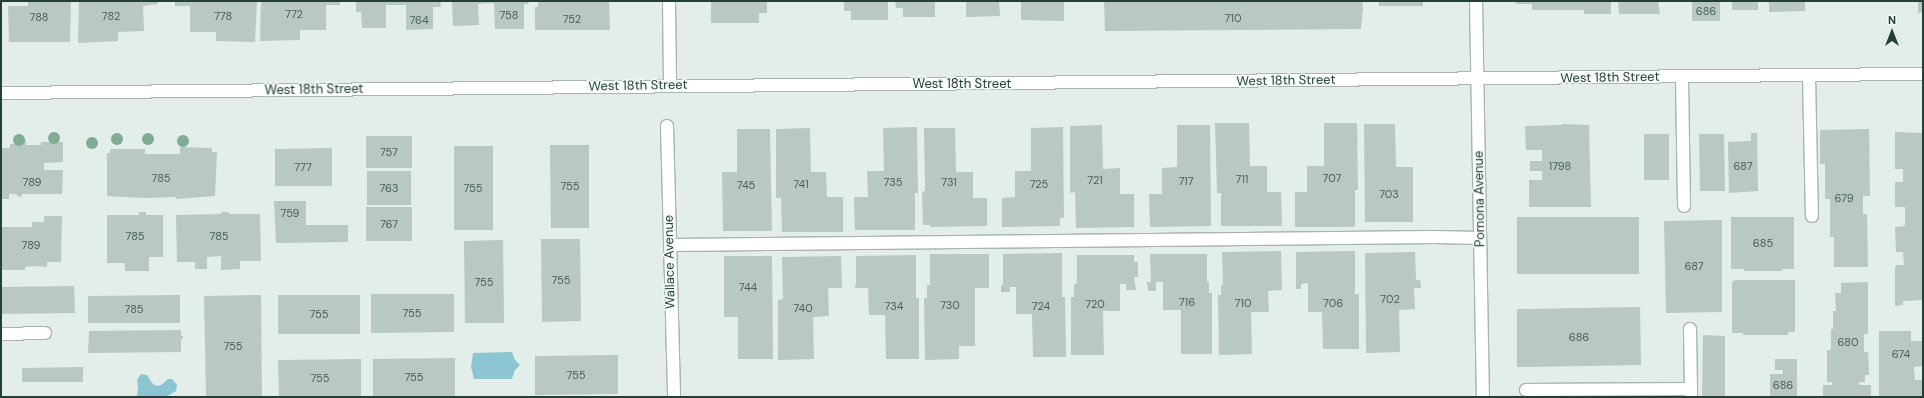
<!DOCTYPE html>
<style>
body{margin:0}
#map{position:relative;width:1924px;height:398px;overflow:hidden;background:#e3ede9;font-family:"DM Sans",sans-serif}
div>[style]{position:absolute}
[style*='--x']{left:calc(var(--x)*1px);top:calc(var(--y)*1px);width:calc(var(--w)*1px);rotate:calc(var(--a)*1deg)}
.water>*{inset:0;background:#8cc5d2}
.building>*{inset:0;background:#b9c8c2}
.roads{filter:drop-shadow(1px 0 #a6b5b0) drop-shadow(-1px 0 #a6b5b0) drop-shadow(0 1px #a6b5b0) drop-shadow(0 -1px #a6b5b0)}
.service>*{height:12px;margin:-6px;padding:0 6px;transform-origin:6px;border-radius:6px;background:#fff}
.minor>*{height:12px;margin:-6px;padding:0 6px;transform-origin:6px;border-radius:6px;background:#fff}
.tertiary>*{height:12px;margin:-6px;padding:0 6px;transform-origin:6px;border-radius:6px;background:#fff}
.trees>*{width:12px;height:12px;margin:-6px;border-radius:50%;background:#7fac92}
span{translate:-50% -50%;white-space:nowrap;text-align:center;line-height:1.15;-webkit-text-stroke:3px #f4f9f7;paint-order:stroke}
.number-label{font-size:11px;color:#48615a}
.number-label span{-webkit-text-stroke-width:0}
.street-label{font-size:13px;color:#233f38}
.frame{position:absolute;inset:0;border:2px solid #233f38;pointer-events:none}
.north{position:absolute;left:1872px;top:12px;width:40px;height:40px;-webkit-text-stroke:3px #f4f9f7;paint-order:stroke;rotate:0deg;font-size:11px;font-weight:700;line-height:16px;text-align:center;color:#233f38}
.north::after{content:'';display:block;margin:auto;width:14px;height:18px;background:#233f38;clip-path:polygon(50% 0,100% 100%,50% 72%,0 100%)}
</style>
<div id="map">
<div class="water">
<div style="clip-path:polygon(512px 352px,515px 360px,520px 365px,515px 370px,512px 379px,474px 379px,471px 367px,473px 353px)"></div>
<div style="clip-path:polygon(141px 374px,147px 375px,153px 384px,157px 386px,161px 385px,168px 379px,172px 379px,177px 385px,176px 391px,166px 397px,137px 397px,138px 387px,137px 380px)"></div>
</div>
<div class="building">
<div style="clip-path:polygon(28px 1px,71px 1px,70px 42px,9px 42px,8px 6px,28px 6px)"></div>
<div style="clip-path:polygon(79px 1px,158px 1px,158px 4px,143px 6px,144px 31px,118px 32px,118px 41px,78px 43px)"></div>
<div style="clip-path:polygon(175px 1px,257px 1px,255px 42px,216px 41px,216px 32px,190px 32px,190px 6px,175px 6px)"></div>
<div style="clip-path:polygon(261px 1px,340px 1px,340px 5px,326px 5px,326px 30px,300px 30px,300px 40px,260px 41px)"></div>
<div style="clip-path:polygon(356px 1px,440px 1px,441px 7px,433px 7px,433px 29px,406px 30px,406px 5px,386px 5px,386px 28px,362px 28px,361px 12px,356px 12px)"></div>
<div style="clip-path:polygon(452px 1px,528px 1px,528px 4px,524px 4px,524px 29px,495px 29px,494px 3px,478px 4px,479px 25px,453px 26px)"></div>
<div style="clip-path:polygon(538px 1px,609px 1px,610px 30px,535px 30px,535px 7px,538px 7px)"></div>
<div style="clip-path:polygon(711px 1px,767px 1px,767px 13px,759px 13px,759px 23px,711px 23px)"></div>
<div style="clip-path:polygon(844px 1px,888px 1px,888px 20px,851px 20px,851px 11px,844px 11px)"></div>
<div style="clip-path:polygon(895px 1px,935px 1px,935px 17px,903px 17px,903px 8px,896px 8px)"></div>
<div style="clip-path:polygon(966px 1px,999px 1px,1000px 16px,966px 17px)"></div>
<div style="clip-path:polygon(1021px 1px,1064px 1px,1064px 21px,1021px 20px)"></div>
<div style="clip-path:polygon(1104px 1px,1362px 1px,1363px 7px,1361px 29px,1105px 31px)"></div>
<div style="clip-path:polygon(1379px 1px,1423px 1px,1423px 6px,1379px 6px)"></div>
<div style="clip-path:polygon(1516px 1px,1611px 1px,1611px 14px,1584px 14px,1584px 10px,1532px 10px,1532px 4px,1516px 4px)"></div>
<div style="clip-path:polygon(1618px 1px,1658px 1px,1660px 14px,1619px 14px)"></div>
<div style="clip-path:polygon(1692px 1px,1720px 1px,1720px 21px,1692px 21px)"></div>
<div style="clip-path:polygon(1732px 1px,1758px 1px,1758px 10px,1732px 10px)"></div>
<div style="clip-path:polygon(1767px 1px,1805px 1px,1805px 11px,1769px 12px,1769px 3px)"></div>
<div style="clip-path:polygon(1918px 1px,1923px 1px,1923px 12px,1918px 13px)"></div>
<div style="clip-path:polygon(1215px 123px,1249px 123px,1250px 166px,1267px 166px,1267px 192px,1281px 192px,1282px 226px,1221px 226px,1221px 193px,1217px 193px)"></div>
<div style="clip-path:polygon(1324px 123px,1357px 123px,1358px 190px,1355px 190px,1355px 227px,1295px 227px,1295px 192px,1307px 192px,1307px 166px,1324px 166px)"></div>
<div style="clip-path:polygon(1364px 124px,1395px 124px,1396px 167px,1413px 167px,1413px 222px,1365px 222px)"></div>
<div style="clip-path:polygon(1562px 124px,1589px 125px,1591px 207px,1529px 207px,1529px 180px,1542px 180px,1542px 171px,1530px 171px,1530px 161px,1542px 161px,1542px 150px,1526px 150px,1525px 126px,1562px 125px)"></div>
<div style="clip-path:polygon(1102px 125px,1103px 169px,1120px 168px,1120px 194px,1134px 194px,1134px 227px,1076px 228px,1075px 192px,1070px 193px,1070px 126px)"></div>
<div style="clip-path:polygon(1177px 125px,1210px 125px,1211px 226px,1150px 227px,1149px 194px,1162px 194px,1162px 168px,1177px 167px)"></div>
<div style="clip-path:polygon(917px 127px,918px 193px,915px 193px,915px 230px,855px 230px,854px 197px,868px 197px,867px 171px,884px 171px,883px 128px)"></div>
<div style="clip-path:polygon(1063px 127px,1064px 218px,1060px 218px,1060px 226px,1002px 227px,1002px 198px,1015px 197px,1015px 171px,1031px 171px,1031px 128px)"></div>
<div style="clip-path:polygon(810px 128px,811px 172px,826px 172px,827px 197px,843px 197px,843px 232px,782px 232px,781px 198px,776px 198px,776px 129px)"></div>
<div style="clip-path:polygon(924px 128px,955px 128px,956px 172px,973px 172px,973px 198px,987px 198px,987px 226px,930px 227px,930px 225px,923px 225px,922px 192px,925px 191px)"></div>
<div style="clip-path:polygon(737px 129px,770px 129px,772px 231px,723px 231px,722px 172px,737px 172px)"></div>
<div style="clip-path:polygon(1869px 129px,1870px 196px,1863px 196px,1863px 214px,1867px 214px,1868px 267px,1834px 267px,1834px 237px,1830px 237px,1830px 199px,1825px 199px,1825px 164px,1820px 164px,1820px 130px)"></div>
<div style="clip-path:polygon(1895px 132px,1923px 133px,1923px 300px,1903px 301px,1903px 305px,1895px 306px,1895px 268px,1896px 265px,1904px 265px,1903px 252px,1896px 252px,1895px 227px,1905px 226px,1905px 207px,1895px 207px,1895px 182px,1903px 182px,1903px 169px,1895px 169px)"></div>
<div style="clip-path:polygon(1751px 133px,1757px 133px,1758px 191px,1729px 193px,1728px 142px,1751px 141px)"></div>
<div style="clip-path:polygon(1644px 134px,1669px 134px,1669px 180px,1644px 180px)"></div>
<div style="clip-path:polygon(1699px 134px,1724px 134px,1725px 191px,1700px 191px)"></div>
<div style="clip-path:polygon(366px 136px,412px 136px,412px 168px,366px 168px)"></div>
<div style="clip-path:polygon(20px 140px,26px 140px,26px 145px,41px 145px,41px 142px,63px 142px,63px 162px,44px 163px,44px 170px,63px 170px,62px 194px,22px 194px,22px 197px,17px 196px,17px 194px,9px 194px,9px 199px,1px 199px,1px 148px,10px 148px,10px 144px,20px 144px)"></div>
<div style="clip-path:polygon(550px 145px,589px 145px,589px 228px,551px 228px)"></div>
<div style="clip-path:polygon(454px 146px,493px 146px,493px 230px,454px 230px)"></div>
<div style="clip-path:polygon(180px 147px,212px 148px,212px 152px,217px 152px,215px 196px,176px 199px,176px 197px,145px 198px,107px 196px,107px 153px,110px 153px,110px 149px,145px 149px,145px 154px,180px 154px)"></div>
<div style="clip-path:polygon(332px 148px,332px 186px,275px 186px,275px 149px)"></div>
<div style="clip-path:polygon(367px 171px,411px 171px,411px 205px,367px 205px)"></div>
<div style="clip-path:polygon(274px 201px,306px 201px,306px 225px,348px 225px,348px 242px,276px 243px)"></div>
<div style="clip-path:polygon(366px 207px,412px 207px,412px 241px,366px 241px)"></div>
<div style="clip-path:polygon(139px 212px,146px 212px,146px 215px,163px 215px,163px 257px,149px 257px,149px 271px,125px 271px,125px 263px,107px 263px,107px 215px,139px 215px)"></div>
<div style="clip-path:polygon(221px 212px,229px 212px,229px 214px,260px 214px,261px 261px,240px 261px,240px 269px,221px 270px,221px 256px,207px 257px,207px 269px,195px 269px,195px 262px,177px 262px,176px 215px,222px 214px)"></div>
<div style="clip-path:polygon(44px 216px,62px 216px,61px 262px,47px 262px,47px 267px,35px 266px,25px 267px,25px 270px,1px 270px,1px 227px,32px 227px,32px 222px,44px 222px)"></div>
<div style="clip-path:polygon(1517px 217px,1639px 217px,1639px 274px,1517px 274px)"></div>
<div style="clip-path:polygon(1731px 217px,1794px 217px,1794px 269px,1782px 269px,1782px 271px,1744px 271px,1744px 269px,1731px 269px)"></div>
<div style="clip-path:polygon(1722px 220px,1722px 312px,1666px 313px,1664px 221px)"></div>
<div style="clip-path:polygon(541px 239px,580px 239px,581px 321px,542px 322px)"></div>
<div style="clip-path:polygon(503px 240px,504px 323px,465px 323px,464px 241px)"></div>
<div style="clip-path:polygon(1281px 251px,1282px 290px,1268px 291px,1269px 312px,1251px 312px,1252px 354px,1219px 355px,1218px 295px,1221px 295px,1221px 285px,1223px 285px,1222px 252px)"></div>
<div style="clip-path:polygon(1355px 251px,1355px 294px,1359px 294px,1359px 349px,1323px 349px,1322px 312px,1308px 312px,1308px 283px,1301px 284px,1301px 289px,1296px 289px,1296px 252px)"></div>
<div style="clip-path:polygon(1415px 252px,1416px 280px,1420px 280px,1421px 288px,1414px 288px,1415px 309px,1399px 310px,1400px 352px,1366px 353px,1365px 253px)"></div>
<div style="clip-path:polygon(1062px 253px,1062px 297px,1065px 297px,1066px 357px,1033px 357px,1032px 314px,1016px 314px,1016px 287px,1010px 287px,1010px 292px,1001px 292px,1001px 285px,1003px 285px,1003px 254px)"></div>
<div style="clip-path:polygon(930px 254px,989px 254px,989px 288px,975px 288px,975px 346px,959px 346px,959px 359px,925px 360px,924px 298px,927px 298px,927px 285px,930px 285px)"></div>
<div style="clip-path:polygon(1150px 254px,1207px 254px,1207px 282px,1209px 282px,1209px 293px,1212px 293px,1212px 354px,1181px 354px,1181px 310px,1163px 310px,1163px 282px,1156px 282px,1156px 291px,1148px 291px,1147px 282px,1151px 282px)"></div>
<div style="clip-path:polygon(916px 255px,916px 298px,919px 298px,919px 359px,886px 359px,885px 315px,869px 315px,868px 288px,855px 288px,855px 285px,856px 285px,856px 256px)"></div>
<div style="clip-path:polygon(1077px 255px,1134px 255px,1134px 262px,1138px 262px,1138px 277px,1134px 277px,1136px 290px,1126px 290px,1126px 284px,1120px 284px,1120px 311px,1103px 311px,1104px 355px,1071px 355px,1071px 297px,1074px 297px,1074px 284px,1077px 283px)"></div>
<div style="clip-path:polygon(724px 256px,772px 256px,773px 359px,738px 359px,738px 317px,724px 317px)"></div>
<div style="clip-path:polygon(841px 256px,842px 288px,828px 288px,829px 316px,813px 317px,814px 359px,778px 360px,778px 300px,783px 299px,782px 257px)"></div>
<div style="clip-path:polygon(1736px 280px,1795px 280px,1795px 332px,1788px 332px,1788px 335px,1743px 335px,1743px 333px,1732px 333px,1732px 282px)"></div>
<div style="clip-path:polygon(1868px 282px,1868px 334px,1864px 334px,1864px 352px,1868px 352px,1869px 375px,1865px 375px,1865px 382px,1859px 382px,1859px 385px,1871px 385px,1871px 397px,1823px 397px,1823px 385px,1832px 385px,1832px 382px,1827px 382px,1827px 350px,1831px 350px,1831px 329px,1833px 329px,1833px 311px,1836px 311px,1835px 293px,1841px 293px,1841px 283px)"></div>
<div style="clip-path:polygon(74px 286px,75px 313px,1px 314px,1px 287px)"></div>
<div style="clip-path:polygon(371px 294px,454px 294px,454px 332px,371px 333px)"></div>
<div style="clip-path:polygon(180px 295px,180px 323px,88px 323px,88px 296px)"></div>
<div style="clip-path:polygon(261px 295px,262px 397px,206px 397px,204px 296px)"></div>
<div style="clip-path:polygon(278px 295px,360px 295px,360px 334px,278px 334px)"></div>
<div style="clip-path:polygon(1640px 307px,1641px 365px,1517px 367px,1517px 309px)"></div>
<div style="clip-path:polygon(181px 330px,181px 336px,183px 336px,183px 339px,181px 339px,181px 352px,88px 353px,89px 331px)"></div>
<div style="clip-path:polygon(1879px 331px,1911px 331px,1911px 341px,1923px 341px,1923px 366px,1914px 367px,1915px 380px,1923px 380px,1923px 397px,1879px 397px)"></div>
<div style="clip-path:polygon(1703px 335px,1725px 336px,1725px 397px,1702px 397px)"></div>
<div style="clip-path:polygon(618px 355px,618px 394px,535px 395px,535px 356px)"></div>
<div style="clip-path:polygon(455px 358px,455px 396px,373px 396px,373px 359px)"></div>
<div style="clip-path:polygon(361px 359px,361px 396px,279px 397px,278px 360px)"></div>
<div style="clip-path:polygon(1775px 359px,1797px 359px,1797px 397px,1771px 397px,1770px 395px,1770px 374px,1783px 374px,1783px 370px,1775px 370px)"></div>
<div style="clip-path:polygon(83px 367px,83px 382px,22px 382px,22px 368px)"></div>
</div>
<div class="roads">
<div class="service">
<div style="--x:1809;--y:76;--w:140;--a:88.8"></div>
<div style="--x:1682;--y:77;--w:129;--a:89.1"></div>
<div style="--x:670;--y:245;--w:764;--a:-0.6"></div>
<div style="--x:1434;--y:237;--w:46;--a:1.2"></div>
<div style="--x:1690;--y:329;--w:67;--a:89.1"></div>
<div style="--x:1;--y:334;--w:44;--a:-1.3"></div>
<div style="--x:1526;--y:390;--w:165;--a:-0.3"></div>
</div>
<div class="minor">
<div style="--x:669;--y:1;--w:85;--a:89.3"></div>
<div style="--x:667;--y:126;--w:271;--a:88.5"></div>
</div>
<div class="tertiary">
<div style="--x:1476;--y:1;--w:396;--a:89"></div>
<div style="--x:1;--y:93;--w:1922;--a:-0.57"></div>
</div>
</div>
<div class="trees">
<div style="left:54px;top:138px"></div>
<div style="left:117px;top:139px"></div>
<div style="left:148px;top:139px"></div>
<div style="left:19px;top:140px"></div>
<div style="left:183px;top:141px"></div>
<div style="left:92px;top:143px"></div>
</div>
<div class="number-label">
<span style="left:1706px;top:11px">686</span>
<span style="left:294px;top:14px">772</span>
<span style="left:509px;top:15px">758</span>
<span style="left:111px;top:16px">782</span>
<span style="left:223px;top:16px">778</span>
<span style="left:39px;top:17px">788</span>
<span style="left:1233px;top:18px">710</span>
<span style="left:572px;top:19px">752</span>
<span style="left:419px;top:20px">764</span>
<span style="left:389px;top:152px">757</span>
<span style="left:1560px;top:166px">1798</span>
<span style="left:1743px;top:166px">687</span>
<span style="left:303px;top:167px">777</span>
<span style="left:161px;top:178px">785</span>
<span style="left:1332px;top:178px">707</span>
<span style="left:1242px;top:179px">711</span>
<span style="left:1095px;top:180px">721</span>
<span style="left:1186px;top:181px">717</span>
<span style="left:32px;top:182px">789</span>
<span style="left:893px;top:182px">735</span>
<span style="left:949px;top:182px">731</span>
<span style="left:801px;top:184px">741</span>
<span style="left:1039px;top:184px">725</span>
<span style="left:746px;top:185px">745</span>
<span style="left:570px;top:186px">755</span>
<span style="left:389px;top:188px">763</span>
<span style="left:473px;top:188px">755</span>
<span style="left:1389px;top:194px">703</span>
<span style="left:1844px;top:198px">679</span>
<span style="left:290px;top:213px">759</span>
<span style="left:389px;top:224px">767</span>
<span style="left:135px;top:236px">785</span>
<span style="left:219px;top:236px">785</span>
<span style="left:1763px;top:243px">685</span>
<span style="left:31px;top:245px">789</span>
<span style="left:1694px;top:266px">687</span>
<span style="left:561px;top:280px">755</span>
<span style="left:484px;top:282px">755</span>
<span style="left:748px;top:287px">744</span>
<span style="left:1390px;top:299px">702</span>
<span style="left:1187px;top:302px">716</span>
<span style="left:1243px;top:303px">710</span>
<span style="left:1333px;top:303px">706</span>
<span style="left:1095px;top:304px">720</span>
<span style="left:950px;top:305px">730</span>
<span style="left:894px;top:306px">734</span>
<span style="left:1041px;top:306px">724</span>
<span style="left:803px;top:308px">740</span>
<span style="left:134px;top:309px">785</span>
<span style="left:412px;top:313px">755</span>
<span style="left:319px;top:314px">755</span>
<span style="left:1579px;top:337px">686</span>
<span style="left:1848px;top:342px">680</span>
<span style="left:233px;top:346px">755</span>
<span style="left:1901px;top:354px">674</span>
<span style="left:576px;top:375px">755</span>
<span style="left:414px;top:377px">755</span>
<span style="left:320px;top:378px">755</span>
<span style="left:1783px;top:385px">686</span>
</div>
<div class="street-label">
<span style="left:1610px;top:78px;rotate:-1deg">West 18th Street</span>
<span style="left:1286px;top:81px;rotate:-1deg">West 18th Street</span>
<span style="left:962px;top:84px">West 18th Street</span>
<span style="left:638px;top:86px;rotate:-1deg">West 18th Street</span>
<span style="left:314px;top:90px;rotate:-1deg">West 18th Street</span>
<span style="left:1480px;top:199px;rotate:-91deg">Pomona Avenue</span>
<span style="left:670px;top:262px;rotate:-91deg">Wallace Avenue</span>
</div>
<div class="frame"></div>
<div class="north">N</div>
</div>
